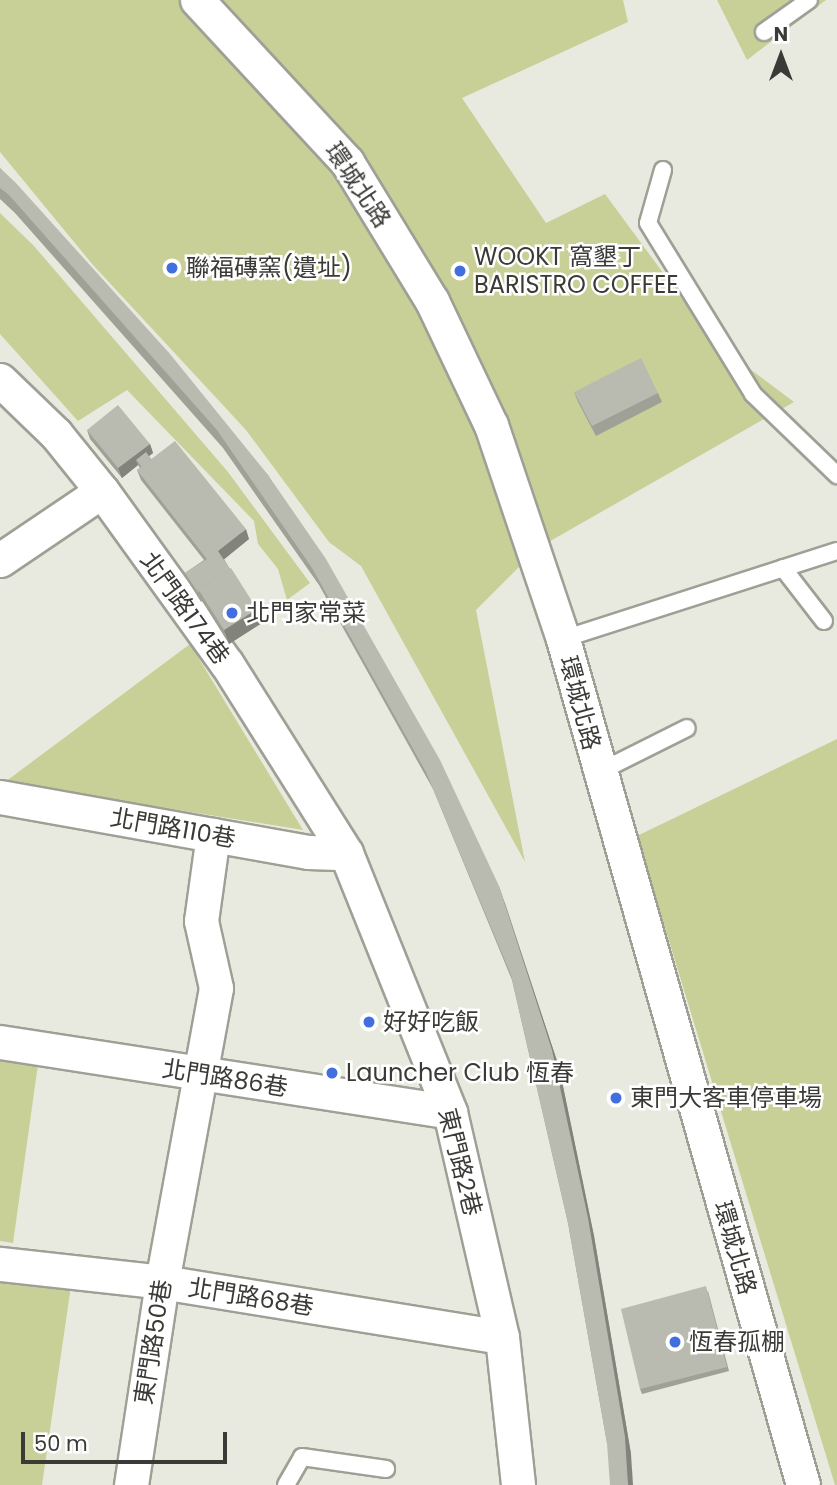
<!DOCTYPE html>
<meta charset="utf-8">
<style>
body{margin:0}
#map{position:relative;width:837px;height:1485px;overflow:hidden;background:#e8eadf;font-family:Poppins,"Noto Sans TC",sans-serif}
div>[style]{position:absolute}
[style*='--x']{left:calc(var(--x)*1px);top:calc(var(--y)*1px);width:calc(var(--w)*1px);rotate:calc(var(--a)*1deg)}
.green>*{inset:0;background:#c8d097}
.roads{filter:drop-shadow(2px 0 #9ea096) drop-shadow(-2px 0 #9ea096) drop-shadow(0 2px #9ea096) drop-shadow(0 -2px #9ea096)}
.service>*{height:16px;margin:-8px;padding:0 8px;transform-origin:8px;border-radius:8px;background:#fff}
.minor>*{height:33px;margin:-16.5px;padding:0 16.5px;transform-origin:16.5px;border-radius:16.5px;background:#fff}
.wall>*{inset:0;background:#9fa197}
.shaded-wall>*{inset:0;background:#82837b}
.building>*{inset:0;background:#b9bbb0}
.dots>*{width:19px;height:19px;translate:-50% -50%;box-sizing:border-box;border:4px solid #fff;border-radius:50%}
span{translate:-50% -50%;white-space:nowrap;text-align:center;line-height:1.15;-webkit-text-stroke:5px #fff;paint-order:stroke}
.street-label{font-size:24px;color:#3a3b37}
.poi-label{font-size:24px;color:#3a3b37}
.left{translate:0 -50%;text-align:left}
.north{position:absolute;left:746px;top:21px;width:70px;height:70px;-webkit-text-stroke:5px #fff;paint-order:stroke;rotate:0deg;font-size:19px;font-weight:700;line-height:28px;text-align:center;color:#3a3b37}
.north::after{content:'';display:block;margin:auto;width:24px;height:32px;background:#3a3b37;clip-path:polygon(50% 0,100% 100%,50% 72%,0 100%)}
.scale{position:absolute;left:21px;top:1432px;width:206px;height:32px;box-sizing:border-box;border:4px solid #3a3b37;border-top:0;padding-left:9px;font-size:21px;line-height:24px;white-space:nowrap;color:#3a3b37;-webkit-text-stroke:5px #fff;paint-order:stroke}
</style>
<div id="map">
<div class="green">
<div style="clip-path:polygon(0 0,623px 0,628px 22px,462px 98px,546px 223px,605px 194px,714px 342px,794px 402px,538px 548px,476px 610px,525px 862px,361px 566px,329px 542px,246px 430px,93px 265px,0 152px)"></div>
<div style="clip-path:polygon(717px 0,826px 0,747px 60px)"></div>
<div style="clip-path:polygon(0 213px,34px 246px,228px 472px,310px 583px,287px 600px,278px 569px,258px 544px,254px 521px,127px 390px,78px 421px,0 334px)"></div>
<div style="clip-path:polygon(190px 644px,303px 830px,5px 782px)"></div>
<div style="clip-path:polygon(837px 739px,837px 1485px,835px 1485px,637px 836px)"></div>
<div style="clip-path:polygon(0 1037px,41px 1043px,13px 1243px,0 1241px)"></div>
<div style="clip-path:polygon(0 1266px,72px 1279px,42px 1485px,0 1485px)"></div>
</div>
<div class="roads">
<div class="service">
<div style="--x:764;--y:32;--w:55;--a:-35.4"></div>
<div style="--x:663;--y:170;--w:55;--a:105.8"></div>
<div style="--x:648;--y:223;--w:201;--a:58.4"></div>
<div style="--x:753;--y:394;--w:117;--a:44"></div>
<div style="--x:783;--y:568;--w:67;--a:52.3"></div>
<div style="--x:563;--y:639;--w:288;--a:-17.8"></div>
<div style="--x:599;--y:772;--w:98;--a:-26.6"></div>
<div style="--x:286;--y:1485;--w:32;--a:-60"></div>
<div style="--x:302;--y:1457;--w:85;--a:8.1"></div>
</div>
<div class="minor">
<div style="--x:197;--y:0;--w:221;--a:47.2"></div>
<div style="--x:347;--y:162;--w:163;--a:58.6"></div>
<div style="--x:432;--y:301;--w:137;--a:64.6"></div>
<div style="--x:491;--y:425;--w:226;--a:71.4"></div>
<div style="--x:563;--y:639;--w:879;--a:74.16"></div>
<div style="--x:0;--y:380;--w:78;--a:44"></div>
<div style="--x:56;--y:434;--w:73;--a:51.1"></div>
<div style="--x:102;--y:491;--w:213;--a:54.2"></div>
<div style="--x:227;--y:664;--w:223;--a:57.8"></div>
<div style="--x:346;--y:853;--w:279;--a:68.1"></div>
<div style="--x:450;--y:1112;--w:231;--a:77"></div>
<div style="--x:502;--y:1337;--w:149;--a:83.8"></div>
<div style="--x:0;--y:560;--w:123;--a:-34.1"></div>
<div style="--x:0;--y:797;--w:313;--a:10.1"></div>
<div style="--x:308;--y:852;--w:38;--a:2"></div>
<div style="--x:0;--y:1042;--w:455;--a:8.8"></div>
<div style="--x:0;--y:1264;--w:163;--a:6.3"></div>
<div style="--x:162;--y:1282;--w:344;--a:9.2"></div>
<div style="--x:131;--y:1485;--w:205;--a:-81.3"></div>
<div style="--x:162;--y:1282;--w:299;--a:-79.6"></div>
<div style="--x:216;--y:988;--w:69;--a:-102.6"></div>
<div style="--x:201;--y:921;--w:87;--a:-82.1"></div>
</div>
</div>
<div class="wall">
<div style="clip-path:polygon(0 168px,268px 475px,505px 903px,559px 1067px,594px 1236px,631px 1454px,607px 1443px,568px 1223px,512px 980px,433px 789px,319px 585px,223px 448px,15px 213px,0 199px)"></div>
<div style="clip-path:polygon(574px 392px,658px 393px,662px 402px,596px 436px,578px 402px)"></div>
<div style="clip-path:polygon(87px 430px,150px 444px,153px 453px,149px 456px,151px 459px,249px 539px,224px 559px,262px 623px,229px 644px,202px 601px,201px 602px,189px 583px,185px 573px,204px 560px,141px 480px,137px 470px,140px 468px,138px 465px,122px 478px,90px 439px)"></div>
<div style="clip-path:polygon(708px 1291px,729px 1371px,642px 1394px,640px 1389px)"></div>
</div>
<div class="shaded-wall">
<div style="clip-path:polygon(150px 444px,153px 453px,139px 464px,136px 460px,138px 465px,122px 478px,118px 468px)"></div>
<div style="clip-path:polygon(246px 529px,249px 539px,222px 561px,218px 551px)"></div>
<div style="clip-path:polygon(257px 609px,262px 623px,229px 644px,224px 630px)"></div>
<div style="clip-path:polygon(499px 886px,559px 1067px,594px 1236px,631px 1454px,633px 1485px,628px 1485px)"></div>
</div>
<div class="building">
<div style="clip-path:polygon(0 168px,15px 182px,170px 354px,268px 475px,326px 559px,440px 760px,499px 886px,552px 1050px,588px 1218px,625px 1437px,628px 1485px,610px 1485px,607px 1443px,568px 1223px,511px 975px,426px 772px,312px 568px,217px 430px,9px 195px,0 188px)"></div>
<div style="clip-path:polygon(641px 358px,658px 393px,592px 426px,574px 392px)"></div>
<div style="clip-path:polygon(118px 405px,150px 444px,118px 468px,87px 430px)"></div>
<div style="clip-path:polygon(175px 441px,246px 529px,218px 551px,230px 569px,198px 589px,199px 592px,198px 592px,185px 573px,207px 559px,137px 470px)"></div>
<div style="clip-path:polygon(146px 452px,151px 459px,142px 467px,136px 460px)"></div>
<div style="clip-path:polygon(231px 568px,257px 609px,224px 630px,198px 589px)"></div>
<div style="clip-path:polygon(706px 1286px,727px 1367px,640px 1389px,621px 1309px)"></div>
</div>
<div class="dots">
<div style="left:172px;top:268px;background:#416fe0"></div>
<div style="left:460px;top:271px;background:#416fe0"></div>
<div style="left:232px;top:613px;background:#416fe0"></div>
<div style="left:369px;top:1022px;background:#416fe0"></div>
<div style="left:332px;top:1073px;background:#416fe0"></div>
<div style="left:616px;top:1098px;background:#416fe0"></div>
<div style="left:675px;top:1342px;background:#416fe0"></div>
</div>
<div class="street-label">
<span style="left:358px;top:185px;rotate:56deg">環城北路</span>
<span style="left:185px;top:608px;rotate:54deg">北門路174巷</span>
<span style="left:580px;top:703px;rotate:75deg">環城北路</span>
<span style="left:173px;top:828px;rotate:10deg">北門路110巷</span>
<span style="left:225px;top:1078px;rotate:9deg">北門路86巷</span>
<span style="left:460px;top:1162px;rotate:76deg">東門路2巷</span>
<span style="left:735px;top:1248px;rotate:74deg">環城北路</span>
<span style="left:251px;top:1297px;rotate:9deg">北門路68巷</span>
<span style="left:153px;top:1342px;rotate:-81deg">東門路50巷</span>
</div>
<div class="poi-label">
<span class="left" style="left:474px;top:271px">WOOKT 窩墾丁<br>BARISTRO COFFEE</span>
<span class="left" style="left:186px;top:268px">聯福磚窯(遺址)</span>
<span class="left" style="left:246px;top:613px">北門家常菜</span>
<span class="left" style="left:383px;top:1022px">好好吃飯</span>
<span class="left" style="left:346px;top:1073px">Launcher Club 恆春</span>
<span class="left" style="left:630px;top:1098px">東門大客車停車場</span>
<span class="left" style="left:689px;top:1342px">恆春孤棚</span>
</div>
<div class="north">N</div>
<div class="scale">50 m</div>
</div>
